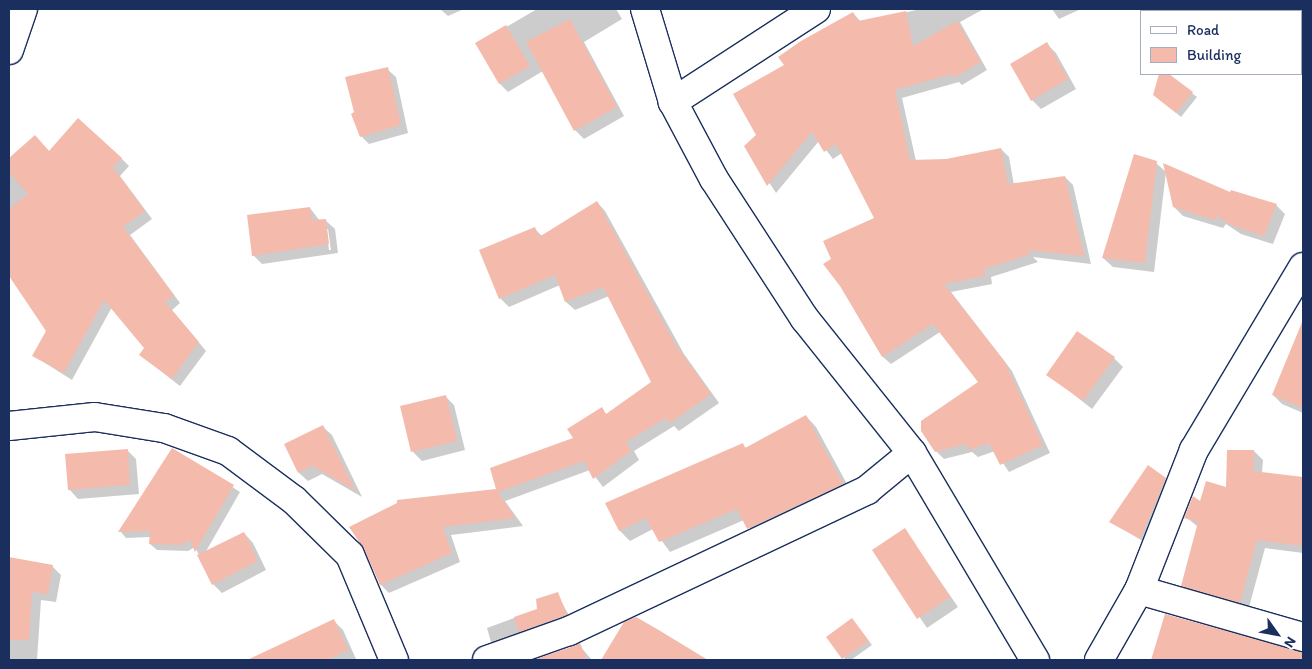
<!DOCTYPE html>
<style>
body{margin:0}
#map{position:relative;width:1312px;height:669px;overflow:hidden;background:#fff;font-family:Itim,sans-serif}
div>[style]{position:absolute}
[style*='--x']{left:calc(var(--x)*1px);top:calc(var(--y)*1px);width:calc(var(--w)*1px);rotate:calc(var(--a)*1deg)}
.shadow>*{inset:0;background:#0003}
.building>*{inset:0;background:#f4bbac}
.roads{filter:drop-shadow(1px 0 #1b2f5e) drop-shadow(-1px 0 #1b2f5e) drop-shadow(0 1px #1b2f5e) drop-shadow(0 -1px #1b2f5e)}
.minor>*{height:28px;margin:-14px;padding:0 14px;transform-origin:14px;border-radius:14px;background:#fff}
span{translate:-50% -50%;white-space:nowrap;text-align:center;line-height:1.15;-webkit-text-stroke:4.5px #fff;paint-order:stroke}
.frame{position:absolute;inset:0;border:10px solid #1b2f5e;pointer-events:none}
.legend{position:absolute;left:1140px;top:10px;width:162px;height:65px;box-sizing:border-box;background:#fff;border:1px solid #a4acbf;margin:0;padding:6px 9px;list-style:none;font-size:15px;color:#1b2f5e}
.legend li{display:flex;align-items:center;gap:10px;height:25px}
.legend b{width:25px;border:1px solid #a4acbf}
.north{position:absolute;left:1252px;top:609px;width:50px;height:50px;-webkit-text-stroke:4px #fff;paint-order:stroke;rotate:122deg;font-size:14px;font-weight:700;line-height:20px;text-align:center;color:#1b2f5e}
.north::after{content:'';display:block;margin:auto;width:18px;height:22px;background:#1b2f5e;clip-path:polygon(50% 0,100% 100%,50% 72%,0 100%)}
</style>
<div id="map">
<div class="shadow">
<div style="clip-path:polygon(440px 9px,464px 9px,448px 16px)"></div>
<div style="clip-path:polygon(537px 9px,616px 9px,622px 19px,584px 42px,624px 116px,584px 139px,575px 130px,543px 71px,508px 92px,500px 84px,477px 44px)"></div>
<div style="clip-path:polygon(921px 9px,984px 9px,960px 22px,987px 70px,962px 85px,959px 82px,902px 98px,916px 161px,946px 161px,1001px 149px,1009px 157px,1014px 185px,1065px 177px,1073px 185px,1091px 264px,1033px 257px,1038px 262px,991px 277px,992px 284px,951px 292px,1012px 371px,1050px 453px,1009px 472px,995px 451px,978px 457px,972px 452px,944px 459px,936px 451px,980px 382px,940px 332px,891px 364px,883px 357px,841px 285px,832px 259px,875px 219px,842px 153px,833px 159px,819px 141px,776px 193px,745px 146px,758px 135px,786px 65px,853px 13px,861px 22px)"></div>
<div style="clip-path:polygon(1052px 9px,1081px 9px,1059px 19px)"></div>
<div style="clip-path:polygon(1141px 9px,1206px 9px,1204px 11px)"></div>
<div style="clip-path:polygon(1047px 44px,1056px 53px,1076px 89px,1041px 109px,1032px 100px)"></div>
<div style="clip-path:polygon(387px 69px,396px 77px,408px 133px,369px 144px,361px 136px)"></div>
<div style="clip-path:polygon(1161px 74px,1167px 74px,1197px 97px,1181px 117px,1154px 94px)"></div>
<div style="clip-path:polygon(35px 137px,50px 152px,121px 158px,129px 166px,120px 176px,152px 219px,130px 235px,180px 303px,172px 310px,206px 351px,180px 386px,140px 355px,145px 348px,112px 307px,72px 380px,34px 356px,47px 331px,9px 274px,9px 257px,18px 250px,9px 231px,9px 160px)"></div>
<div style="clip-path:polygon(1156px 163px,1166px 172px,1154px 272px,1113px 267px,1103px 258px)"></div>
<div style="clip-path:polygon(597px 202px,605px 211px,684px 354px,719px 403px,679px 431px,674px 426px,634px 451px,639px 460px,603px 487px,590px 470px,505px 501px,523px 526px,451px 535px,460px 562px,389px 593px,381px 585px,366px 548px,497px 491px,575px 439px,601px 409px,607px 415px,653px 382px,609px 296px,575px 310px,566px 302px,560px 285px,509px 307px,500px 298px,534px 228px,542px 236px)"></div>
<div style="clip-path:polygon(1276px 205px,1285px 214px,1273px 244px,1241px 234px,1226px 224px,1223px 228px,1183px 216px,1174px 207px)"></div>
<div style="clip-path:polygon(evenodd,310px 208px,320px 221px,325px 220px,335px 229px,338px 253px,262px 264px,253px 255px,310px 208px,326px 229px,328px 229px,331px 250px,329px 250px,326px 229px)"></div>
<div style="clip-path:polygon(1114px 358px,1123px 367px,1092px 409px,1048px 374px)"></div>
<div style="clip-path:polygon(1286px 362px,1303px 369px,1303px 413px,1282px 404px,1273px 395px)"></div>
<div style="clip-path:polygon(445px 396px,454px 405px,465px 450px,422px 461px,413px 452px)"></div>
<div style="clip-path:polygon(806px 416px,816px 427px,853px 495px,759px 539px,744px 520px,670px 552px,653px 529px,630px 541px,620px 531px,606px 504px,743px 445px,747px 449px)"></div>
<div style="clip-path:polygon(323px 427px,332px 435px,362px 497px,322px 474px,308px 481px,299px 473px)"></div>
<div style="clip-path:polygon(173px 449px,240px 492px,205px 553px,244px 533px,253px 543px,266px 570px,222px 593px,213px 584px,195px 547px,188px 551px,157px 550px,150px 544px,151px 537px,126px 538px,120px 531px)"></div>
<div style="clip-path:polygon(127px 450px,136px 459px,139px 494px,78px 499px,69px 489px)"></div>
<div style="clip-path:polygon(1254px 451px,1263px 460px,1262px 473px,1303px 478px,1303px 553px,1265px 548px,1248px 611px,1191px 594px,1182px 585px,1198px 527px,1186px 517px,1201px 503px,1227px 489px)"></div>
<div style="clip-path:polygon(1166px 479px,1170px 483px,1144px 542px,1111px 521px)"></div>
<div style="clip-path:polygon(905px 530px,958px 607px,927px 628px,874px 550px)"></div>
<div style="clip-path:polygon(10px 559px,52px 566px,61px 575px,56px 602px,41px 600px,37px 660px,9px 660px)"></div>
<div style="clip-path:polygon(557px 594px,571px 619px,496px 646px,491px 642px,487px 628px,538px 609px)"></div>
<div style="clip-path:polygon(1165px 615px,1280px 660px,1152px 660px)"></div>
<div style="clip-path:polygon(852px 619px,872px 645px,851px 660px,844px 660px)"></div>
<div style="clip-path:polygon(334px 621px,343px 630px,356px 659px,250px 660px)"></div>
<div style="clip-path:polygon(625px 623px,699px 656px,703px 660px,602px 660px)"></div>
<div style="clip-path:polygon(579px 645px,592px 660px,536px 660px)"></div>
</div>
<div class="building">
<div style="clip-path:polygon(906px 11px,913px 46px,957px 21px,981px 62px,953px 78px,951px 74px,895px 90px,910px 160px,946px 159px,1001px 148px,1008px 184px,1065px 176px,1084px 256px,1026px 250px,1031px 254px,984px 269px,985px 276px,944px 284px,1005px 362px,1043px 445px,1000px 465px,989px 443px,969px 450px,966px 444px,935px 452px,921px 431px,921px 421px,978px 382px,933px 324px,882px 357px,840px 286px,823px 264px,831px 259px,823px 241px,874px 218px,836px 144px,824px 152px,812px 132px,767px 186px,744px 146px,756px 135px,733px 94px,784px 65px,778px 57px,801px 41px,853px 12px,858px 21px)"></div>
<div style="clip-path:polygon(570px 19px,617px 107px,574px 131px,526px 42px)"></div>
<div style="clip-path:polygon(506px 25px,530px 66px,499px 84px,475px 43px)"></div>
<div style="clip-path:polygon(1047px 42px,1068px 79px,1031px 101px,1010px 64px)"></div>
<div style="clip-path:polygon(388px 67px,401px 125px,360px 137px,351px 114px,354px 112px,345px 77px)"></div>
<div style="clip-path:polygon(1159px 74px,1169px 74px,1193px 92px,1176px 113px,1153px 95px)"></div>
<div style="clip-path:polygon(78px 118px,122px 158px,113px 167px,145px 211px,123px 227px,174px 295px,165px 302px,199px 342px,172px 379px,139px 355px,144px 348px,104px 300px,64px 373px,32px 356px,46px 331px,9px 276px,9px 209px,28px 194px,9px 172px,9px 158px,35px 135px,49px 151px)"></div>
<div style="clip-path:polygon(1134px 154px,1157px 161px,1145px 263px,1102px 258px)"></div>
<div style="clip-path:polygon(1163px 163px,1230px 192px,1231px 190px,1277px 204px,1264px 236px,1231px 225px,1217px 216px,1214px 220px,1173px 207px)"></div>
<div style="clip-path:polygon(597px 201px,675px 344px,711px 394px,670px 423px,666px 418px,626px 442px,631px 451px,593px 479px,584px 461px,498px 492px,515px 518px,443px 527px,452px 553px,380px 585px,364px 549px,349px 527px,397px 503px,397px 500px,496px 489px,490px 468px,573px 438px,567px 429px,602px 407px,606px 414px,651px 382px,603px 287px,565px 302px,555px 275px,499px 299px,479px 250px,535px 227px,539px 237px)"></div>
<div style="clip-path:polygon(310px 207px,312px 220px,326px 219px,329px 244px,252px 256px,247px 215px)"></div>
<div style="clip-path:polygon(1303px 320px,1303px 408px,1272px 395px)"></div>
<div style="clip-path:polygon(1077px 331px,1115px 357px,1083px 401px,1046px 375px)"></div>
<div style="clip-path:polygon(446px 395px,457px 441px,411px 452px,400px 406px)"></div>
<div style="clip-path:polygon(806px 415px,843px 484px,747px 529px,737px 509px,659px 542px,646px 518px,619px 531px,605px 503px,743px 443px,745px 448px)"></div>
<div style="clip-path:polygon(323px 425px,355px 490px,312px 466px,298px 473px,284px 444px)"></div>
<div style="clip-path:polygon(172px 448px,234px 485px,195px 552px,190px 540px,181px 545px,149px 544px,150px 531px,118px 532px)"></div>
<div style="clip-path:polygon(128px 449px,130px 485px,68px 490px,65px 454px)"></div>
<div style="clip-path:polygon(1227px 450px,1254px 450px,1253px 471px,1303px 477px,1303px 546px,1257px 540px,1240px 603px,1181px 586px,1198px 522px,1184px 518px,1193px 496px,1200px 501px,1206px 481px,1226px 487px)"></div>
<div style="clip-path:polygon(1148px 465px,1166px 478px,1140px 539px,1109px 522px)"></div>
<div style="clip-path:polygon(905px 528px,950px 597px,917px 619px,872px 550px)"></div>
<div style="clip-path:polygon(244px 532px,258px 561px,212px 585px,197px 555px)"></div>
<div style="clip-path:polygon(9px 557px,53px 565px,48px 594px,32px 592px,29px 640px,9px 640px)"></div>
<div style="clip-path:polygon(558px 592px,567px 615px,519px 632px,514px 617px,537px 609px,536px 599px)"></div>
<div style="clip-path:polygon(1165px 614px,1303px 652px,1303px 660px,1151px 660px)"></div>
<div style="clip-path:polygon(636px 617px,657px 629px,708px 660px,601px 660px,624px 622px)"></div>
<div style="clip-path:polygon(852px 618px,869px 641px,842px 659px,826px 637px)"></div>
<div style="clip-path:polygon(334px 619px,348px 650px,328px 660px,247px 660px)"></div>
<div style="clip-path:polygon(580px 643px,587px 660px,533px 660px,574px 646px)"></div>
</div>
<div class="roads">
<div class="minor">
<div style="--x:645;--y:9;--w:97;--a:73.2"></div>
<div style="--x:816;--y:9;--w:171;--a:147"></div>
<div style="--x:673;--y:102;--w:87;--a:62"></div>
<div style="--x:714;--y:179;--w:167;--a:57"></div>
<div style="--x:805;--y:319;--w:171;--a:51.4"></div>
<div style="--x:912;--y:453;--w:241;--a:59.3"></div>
<div style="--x:9;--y:50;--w:43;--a:-71.1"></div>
<div style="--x:9;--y:426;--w:86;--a:-6"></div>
<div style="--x:95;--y:417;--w:70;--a:9.1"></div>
<div style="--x:164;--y:428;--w:68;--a:19.8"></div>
<div style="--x:228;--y:451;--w:82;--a:36.6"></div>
<div style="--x:294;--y:500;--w:78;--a:44.5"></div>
<div style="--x:350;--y:555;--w:114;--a:67.3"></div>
<div style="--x:1139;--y:590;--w:171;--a:16"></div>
<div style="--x:487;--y:660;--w:87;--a:-19.5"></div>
<div style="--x:569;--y:631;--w:330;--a:-25.3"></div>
<div style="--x:867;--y:490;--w:58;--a:-39.4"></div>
<div style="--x:1099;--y:660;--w:81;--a:-60.3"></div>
<div style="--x:1139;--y:590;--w:150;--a:-68.6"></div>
<div style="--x:1194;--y:450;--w:213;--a:-59.2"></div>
</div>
</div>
<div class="frame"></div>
<ul class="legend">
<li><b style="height:6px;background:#fff"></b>Road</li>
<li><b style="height:14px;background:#f4bbac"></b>Building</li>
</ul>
<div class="north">N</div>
</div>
